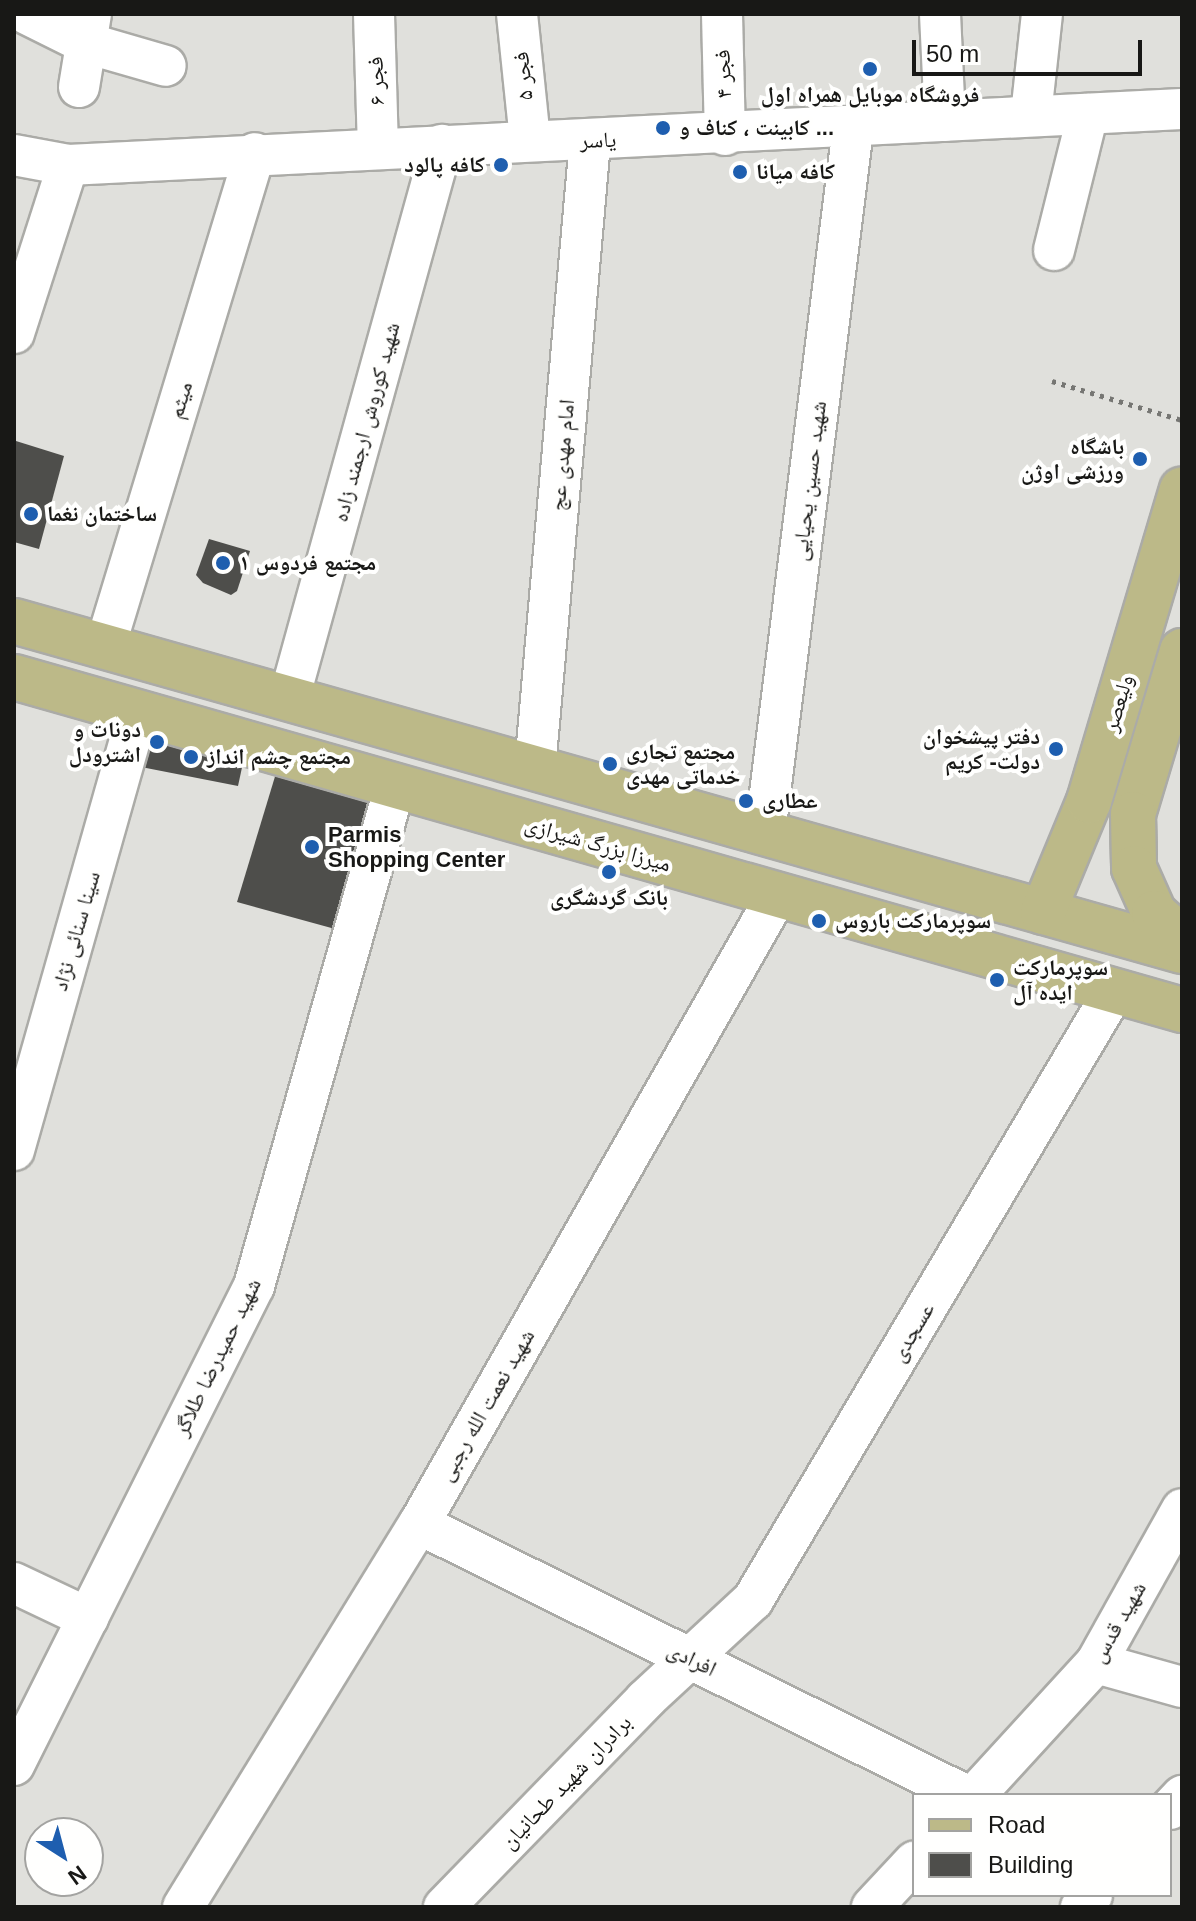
<!DOCTYPE html>
<meta charset="utf-8">
<style>
body{margin:0}
#map{position:relative;width:1196px;height:1921px;overflow:hidden;background:#e0e0dc;font-family:Arial,"Noto Naskh Arabic",sans-serif}
div>[style]{position:absolute}
[style*='--x']{left:calc(var(--x)*1px);top:calc(var(--y)*1px);width:calc(var(--w)*1px);rotate:calc(var(--a)*1deg)}
.building>*{inset:0;background:#4e4e4b}
.path>*{height:5px;margin-top:-2.5px;transform-origin:0;background:repeating-linear-gradient(90deg,#767673 0 4px,transparent 0 10px)}
.roads{filter:drop-shadow(2px 0 #ababa7) drop-shadow(-2px 0 #ababa7) drop-shadow(0 2px #ababa7) drop-shadow(0 -2px #ababa7)}
.minor>*{height:40px;margin:-20px;padding:0 20px;transform-origin:20px;border-radius:20px;background:#fff}
.major>*{height:44px;margin:-22px;padding:0 22px;transform-origin:22px;border-radius:22px;background:#bcb988}
.dots>*{width:22px;height:22px;translate:-50% -50%;box-sizing:border-box;border:4px solid #fffffe;border-radius:50%}
span{translate:-50% -50%;white-space:nowrap;text-align:center;line-height:1.15;-webkit-text-stroke:8px #fffffe;paint-order:stroke}
.street-label{font-size:22px;color:#181816}
.poi-label{font-size:22px;color:#181816;font-weight:700}
.left{translate:0 -50%;text-align:left}
.right{translate:-100% -50%;text-align:right}
.frame{position:absolute;inset:0;border:16px solid #181816;pointer-events:none}
.legend{position:absolute;left:912px;top:1793px;width:260px;height:104px;box-sizing:border-box;background:#fffffe;border:2px solid #a3a3a1;margin:0;padding:10px 14px;list-style:none;font-size:24px;color:#181816}
.legend li{display:flex;align-items:center;gap:16px;height:40px}
.legend b{width:40px;border:2px solid #a3a3a1}
.north{position:absolute;left:24px;top:1817px;width:80px;height:80px;box-sizing:border-box;background:#fffffe;border:2px solid #a3a3a1;border-radius:50%;rotate:144deg;font-size:22px;font-weight:700;line-height:32px;text-align:center;color:#181816}
.north::after{content:'';display:block;margin:auto;width:28px;height:36px;background:#1e5eaf;clip-path:polygon(50% 0,100% 100%,50% 72%,0 100%)}
.scale{position:absolute;left:912px;top:40px;width:230px;height:36px;box-sizing:border-box;border:4px solid #181816;border-top:0;padding-left:10px;font-size:24px;line-height:28px;white-space:nowrap;color:#181816;-webkit-text-stroke:6px #fffffe;paint-order:stroke}
</style>
<div id="map">
<div class="building">
<div style="clip-path:polygon(16px 441px,64px 456px,39px 549px,14px 542px)"></div>
<div style="clip-path:polygon(209px 539px,250px 551px,237px 591px,231px 595px,203px 583px,196px 575px)"></div>
<div style="clip-path:polygon(149px 720px,246px 749px,238px 786px,136px 766px)"></div>
<div style="clip-path:polygon(280px 760px,387px 791px,346px 932px,237px 902px)"></div>
</div>
<div class="path">
<div style="--x:1052;--y:381;--w:136;--a:16.7"></div>
</div>
<div class="roads">
<div class="minor">
<div style="--x:27;--y:14;--w:63;--a:26.6"></div>
<div style="--x:83;--y:42;--w:86;--a:16.1"></div>
<div style="--x:374;--y:14;--w:134;--a:88.3"></div>
<div style="--x:517;--y:14;--w:126;--a:84.1"></div>
<div style="--x:722;--y:14;--w:121;--a:88.6"></div>
<div style="--x:940;--y:14;--w:107;--a:87.3"></div>
<div style="--x:79;--y:87;--w:74;--a:-80.7"></div>
<div style="--x:1031;--y:115;--w:102;--a:-83.8"></div>
<div style="--x:14;--y:155;--w:55;--a:10.5"></div>
<div style="--x:68;--y:165;--w:1115;--a:-2.88"></div>
<div style="--x:1054;--y:250;--w:140;--a:-76"></div>
<div style="--x:14;--y:333;--w:176;--a:-72.2"></div>
<div style="--x:105;--y:647;--w:516;--a:-73.11"></div>
<div style="--x:289;--y:699;--w:575;--a:-74.56"></div>
<div style="--x:535;--y:768;--w:628;--a:-84.98"></div>
<div style="--x:765;--y:833;--w:710;--a:-82.88"></div>
<div style="--x:14;--y:1150;--w:454;--a:-74.2"></div>
<div style="--x:419;--y:1524;--w:610;--a:26.4"></div>
<div style="--x:14;--y:1583;--w:82;--a:25.3"></div>
<div style="--x:1096;--y:1663;--w:89;--a:15.6"></div>
<div style="--x:14;--y:1765;--w:536;--a:-63.39"></div>
<div style="--x:254;--y:1286;--w:520;--a:-74.25"></div>
<div style="--x:975;--y:1795;--w:179;--a:-47.5"></div>
<div style="--x:1096;--y:1663;--w:176;--a:-60.8"></div>
<div style="--x:1170;--y:1809;--w:18;--a:-47"></div>
<div style="--x:183;--y:1907;--w:450;--a:-58.4"></div>
<div style="--x:419;--y:1524;--w:724;--a:-60.35"></div>
<div style="--x:444;--y:1907;--w:289;--a:-45.8"></div>
<div style="--x:645;--y:1700;--w:147;--a:-42.8"></div>
<div style="--x:753;--y:1600;--w:708;--a:-59.34"></div>
<div style="--x:872;--y:1907;--w:62;--a:-47"></div>
<div style="--x:1081;--y:1907;--w:16;--a:-47"></div>
</div>
<div class="major">
<div style="--x:14;--y:621;--w:1214;--a:15.78"></div>
<div style="--x:1182;--y:651;--w:170;--a:106.7"></div>
<div style="--x:1133;--y:814;--w:54;--a:88.9"></div>
<div style="--x:1134;--y:868;--w:49;--a:66"></div>
<div style="--x:1154;--y:913;--w:38;--a:42"></div>
<div style="--x:14;--y:677;--w:1215;--a:15.91"></div>
<div style="--x:1043;--y:912;--w:120;--a:-67.5"></div>
<div style="--x:1089;--y:801;--w:325;--a:-73.4"></div>
</div>
</div>
<div class="dots">
<div style="left:870px;top:69px;background:#1e5eaf"></div>
<div style="left:663px;top:128px;background:#1e5eaf"></div>
<div style="left:501px;top:165px;background:#1e5eaf"></div>
<div style="left:740px;top:172px;background:#1e5eaf"></div>
<div style="left:1140px;top:459px;background:#1e5eaf"></div>
<div style="left:31px;top:514px;background:#1e5eaf"></div>
<div style="left:223px;top:563px;background:#1e5eaf"></div>
<div style="left:157px;top:742px;background:#1e5eaf"></div>
<div style="left:1056px;top:749px;background:#1e5eaf"></div>
<div style="left:191px;top:757px;background:#1e5eaf"></div>
<div style="left:610px;top:764px;background:#1e5eaf"></div>
<div style="left:746px;top:801px;background:#1e5eaf"></div>
<div style="left:312px;top:847px;background:#1e5eaf"></div>
<div style="left:609px;top:872px;background:#1e5eaf"></div>
<div style="left:819px;top:921px;background:#1e5eaf"></div>
<div style="left:997px;top:980px;background:#1e5eaf"></div>
</div>
<div class="street-label">
<span style="left:723px;top:74px;rotate:-92deg">فجر ۴</span>
<span style="left:523px;top:76px;rotate:-96deg">فجر ۵</span>
<span style="left:376px;top:81px;rotate:-92deg">فجر ۶</span>
<span style="left:598px;top:140px;rotate:-2deg">یاسر</span>
<span style="left:180px;top:400px;rotate:-73deg">میثم</span>
<span style="left:366px;top:422px;rotate:-75deg">شهید کوروش ارجمند زاده</span>
<span style="left:562px;top:455px;rotate:-85deg">امام مهدی عج</span>
<span style="left:809px;top:481px;rotate:-83deg">شهید حسین یحیایی</span>
<span style="left:1118px;top:703px;rotate:-73deg">ولیعصر</span>
<span style="left:598px;top:844px;rotate:16deg">میرزا بزرگ شیرازی</span>
<span style="left:76px;top:931px;rotate:-74deg">سینا سنائی نژاد</span>
<span style="left:912px;top:1332px;rotate:-59deg">عسجدی</span>
<span style="left:217px;top:1357px;rotate:-64deg">شهید حمیدرضا طلاگر</span>
<span style="left:486px;top:1405px;rotate:-60deg">شهید نعمت الله رجبی</span>
<span style="left:1118px;top:1622px;rotate:-60deg">شهید قدس</span>
<span style="left:692px;top:1659px;rotate:26deg">افرادی</span>
<span style="left:566px;top:1782px;rotate:-46deg">برادران شهید طحانیان</span>
</div>
<div class="poi-label">
<span style="left:870px;top:95px">فروشگاه موبایل همراه اول</span>
<span class="left" style="left:679px;top:128px">کابینت ، کناف و ...</span>
<span class="right" style="left:485px;top:165px">کافه پالود</span>
<span class="left" style="left:756px;top:172px">کافه میانا</span>
<span class="right" style="left:1124px;top:459px">باشگاه<br>ورزشی اوژن</span>
<span class="left" style="left:47px;top:514px">ساختمان نغما</span>
<span class="left" style="left:239px;top:563px">مجتمع فردوس ۱</span>
<span class="right" style="left:141px;top:742px">دونات و<br>اشترودل</span>
<span class="right" style="left:1040px;top:749px">دفتر پیشخوان<br>دولت- کریم</span>
<span class="left" style="left:626px;top:764px">مجتمع تجاری<br>خدماتی مهدی</span>
<span class="left" style="left:207px;top:757px">مجتمع چشم انداز</span>
<span class="left" style="left:762px;top:801px">عطاری</span>
<span class="left" style="left:328px;top:847px">Parmis<br>Shopping Center</span>
<span style="left:609px;top:898px">بانک گردشگری</span>
<span class="left" style="left:835px;top:921px">سوپرمارکت باروس</span>
<span class="left" style="left:1013px;top:980px">سوپرمارکت<br>ایده آل</span>
</div>
<div class="frame"></div>
<ul class="legend">
<li><b style="height:10px;background:#bcb988"></b>Road</li>
<li><b style="height:22px;background:#4e4e4b"></b>Building</li>
</ul>
<div class="north">N</div>
<div class="scale">50 m</div>
</div>
